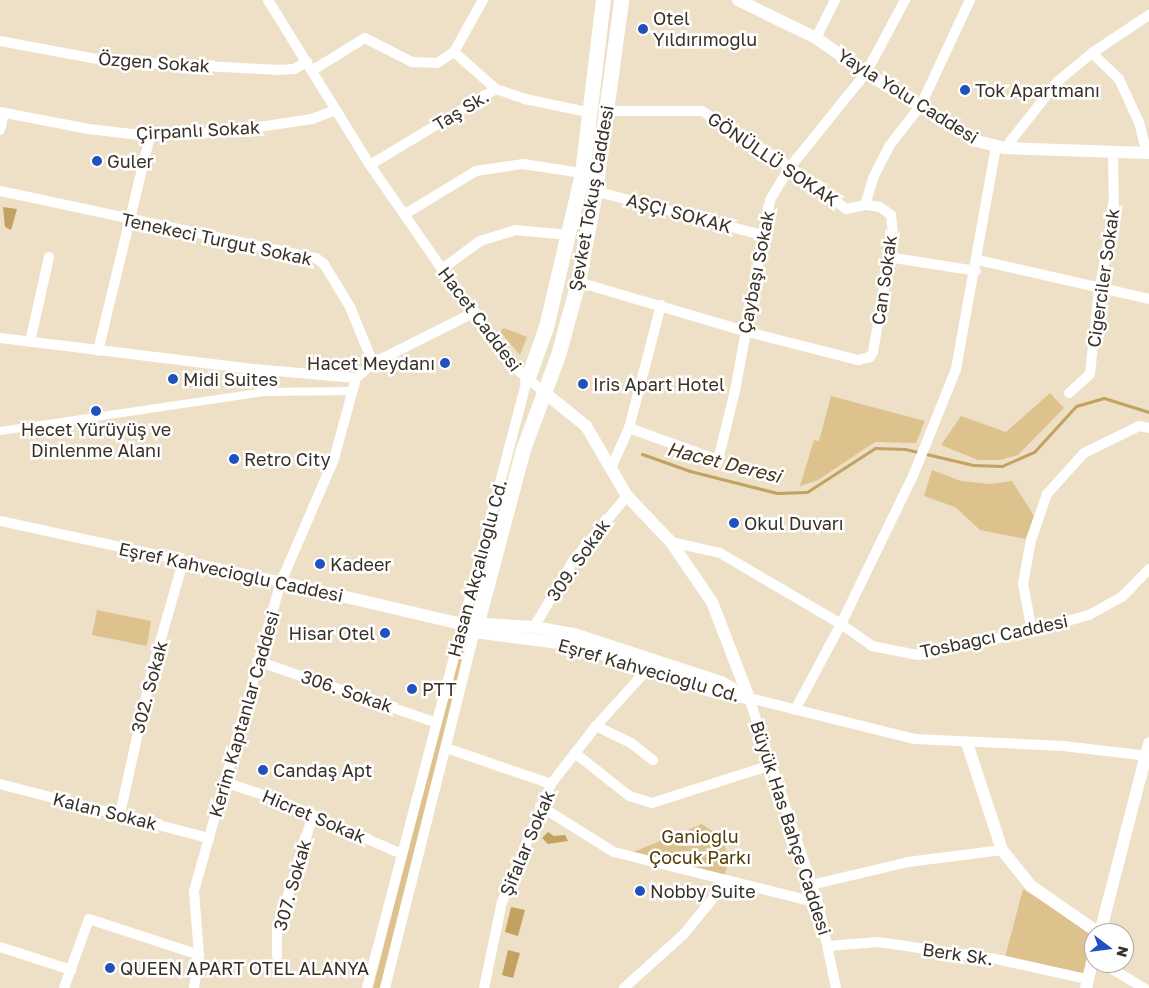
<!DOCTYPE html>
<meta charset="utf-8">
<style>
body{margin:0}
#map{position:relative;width:1149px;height:988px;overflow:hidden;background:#eee0c6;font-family:"Golos Text",sans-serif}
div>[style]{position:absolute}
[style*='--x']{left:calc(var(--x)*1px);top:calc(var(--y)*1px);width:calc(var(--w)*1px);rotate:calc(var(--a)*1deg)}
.green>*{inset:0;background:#dec28d}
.water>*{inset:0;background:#c3a261}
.stream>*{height:3px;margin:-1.5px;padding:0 1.5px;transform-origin:1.5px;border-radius:1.5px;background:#c3a261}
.pedestrian>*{height:8px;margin:-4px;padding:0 4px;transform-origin:4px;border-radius:4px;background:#fff}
.minor>*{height:10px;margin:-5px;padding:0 5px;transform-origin:5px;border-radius:5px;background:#fff}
.tertiary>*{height:12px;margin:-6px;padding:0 6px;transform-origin:6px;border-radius:6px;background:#fff}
.secondary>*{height:15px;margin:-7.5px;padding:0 7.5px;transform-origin:7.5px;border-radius:7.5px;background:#fff}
.dots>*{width:14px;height:14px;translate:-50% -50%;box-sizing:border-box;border:2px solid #fff;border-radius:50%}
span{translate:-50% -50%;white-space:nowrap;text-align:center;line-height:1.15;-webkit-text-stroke:5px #fff;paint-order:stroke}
.poi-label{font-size:18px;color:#373127}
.left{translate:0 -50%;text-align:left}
.right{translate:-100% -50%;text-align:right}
.street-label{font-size:18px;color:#373127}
.park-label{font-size:18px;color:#523b04}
.water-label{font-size:19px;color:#453619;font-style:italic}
.north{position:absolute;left:1084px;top:923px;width:50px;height:50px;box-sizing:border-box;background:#fff;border:1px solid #afada9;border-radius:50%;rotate:105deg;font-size:14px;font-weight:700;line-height:20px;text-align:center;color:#373127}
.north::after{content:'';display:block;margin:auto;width:18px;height:22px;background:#2052bf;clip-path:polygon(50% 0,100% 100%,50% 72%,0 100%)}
</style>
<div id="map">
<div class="green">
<div style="clip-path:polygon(504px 328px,527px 337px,520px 355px,500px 332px)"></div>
<div style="clip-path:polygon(1050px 393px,1064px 408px,1018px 455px,1000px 460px,978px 460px,941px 445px,961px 416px,1006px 432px)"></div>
<div style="clip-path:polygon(831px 396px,925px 421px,916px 443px,875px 442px,818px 480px,800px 486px,814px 440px,819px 441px)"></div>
<div style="clip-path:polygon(932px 470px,961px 481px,990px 484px,1012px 481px,1034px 516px,1026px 539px,980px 530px,955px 507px,924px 496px)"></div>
<div style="clip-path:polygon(97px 610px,151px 621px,147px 646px,92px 635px)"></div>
<div style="clip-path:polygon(459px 651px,464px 651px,380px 988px,373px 988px)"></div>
<div style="clip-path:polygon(702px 824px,715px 833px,725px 847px,729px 861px,724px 876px,633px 852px)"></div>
<div style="clip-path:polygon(1023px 889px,1094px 934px,1084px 975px,1005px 957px)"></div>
</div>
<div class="water">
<div style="clip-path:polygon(3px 207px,17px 209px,11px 230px,5px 227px)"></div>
<div style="clip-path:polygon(548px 832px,554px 836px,565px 835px,568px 841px,548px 844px,542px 838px)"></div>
<div style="clip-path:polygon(511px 907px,525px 910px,518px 936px,505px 932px)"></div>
<div style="clip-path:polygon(508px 950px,520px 953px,513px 978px,502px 975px)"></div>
</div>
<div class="stream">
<div style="--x:642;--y:454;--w:51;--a:19.5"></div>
<div style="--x:690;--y:471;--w:90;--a:14.2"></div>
<div style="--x:777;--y:493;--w:30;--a:-2"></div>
<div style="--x:807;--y:492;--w:81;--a:-32.9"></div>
<div style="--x:875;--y:448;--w:30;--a:2"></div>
<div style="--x:905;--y:449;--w:70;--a:13.2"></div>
<div style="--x:973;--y:465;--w:29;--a:2"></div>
<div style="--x:1002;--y:466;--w:35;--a:-24"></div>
<div style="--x:1034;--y:452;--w:62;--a:-47.6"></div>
<div style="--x:1076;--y:406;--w:29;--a:-16"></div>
<div style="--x:1104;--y:398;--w:47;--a:17.3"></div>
</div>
<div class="pedestrian">
<div style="--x:0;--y:431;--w:266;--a:-8.4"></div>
<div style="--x:263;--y:392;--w:89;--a:-0.6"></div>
</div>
<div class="minor">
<div style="--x:268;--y:0;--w:194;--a:58.3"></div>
<div style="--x:370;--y:165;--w:126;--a:55.3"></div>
<div style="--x:442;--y:269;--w:122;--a:53.7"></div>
<div style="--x:514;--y:367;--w:40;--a:40"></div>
<div style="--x:816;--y:38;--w:42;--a:-63.4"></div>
<div style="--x:0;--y:41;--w:110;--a:10.5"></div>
<div style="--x:108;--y:61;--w:169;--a:3"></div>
<div style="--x:277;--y:70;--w:17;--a:-3"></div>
<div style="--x:294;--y:69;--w:15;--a:-28"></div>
<div style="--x:454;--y:52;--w:56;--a:41.4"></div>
<div style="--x:1092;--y:53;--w:37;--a:44"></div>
<div style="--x:1119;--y:79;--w:47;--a:65.1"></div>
<div style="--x:1139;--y:122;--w:32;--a:76"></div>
<div style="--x:313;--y:70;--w:61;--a:-31.6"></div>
<div style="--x:365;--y:38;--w:53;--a:27.1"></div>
<div style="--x:412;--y:62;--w:25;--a:2"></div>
<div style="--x:437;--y:63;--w:20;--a:-33"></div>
<div style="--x:454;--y:52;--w:60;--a:-60.9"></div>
<div style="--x:0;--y:112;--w:90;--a:10.9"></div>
<div style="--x:88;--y:129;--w:62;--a:6.4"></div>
<div style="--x:150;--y:136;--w:76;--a:-3"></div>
<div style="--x:226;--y:132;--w:87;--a:-8.6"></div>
<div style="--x:312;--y:119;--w:25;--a:-21"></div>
<div style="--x:0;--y:130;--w:17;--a:-77"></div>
<div style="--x:1005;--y:148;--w:85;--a:-51.7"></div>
<div style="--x:1058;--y:81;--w:44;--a:-39.5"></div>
<div style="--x:1092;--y:53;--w:69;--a:-33.7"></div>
<div style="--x:370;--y:165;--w:147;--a:-31.1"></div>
<div style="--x:496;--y:89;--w:31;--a:19"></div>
<div style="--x:525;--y:99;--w:63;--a:11.8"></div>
<div style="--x:0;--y:191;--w:323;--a:12"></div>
<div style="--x:316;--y:258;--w:10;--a:37"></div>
<div style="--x:324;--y:264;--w:50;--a:58.8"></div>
<div style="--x:350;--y:307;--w:61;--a:67.7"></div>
<div style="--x:595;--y:191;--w:173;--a:14.8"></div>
<div style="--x:865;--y:205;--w:28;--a:-73"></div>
<div style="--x:873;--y:178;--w:37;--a:-63"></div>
<div style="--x:890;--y:145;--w:51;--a:-52.2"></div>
<div style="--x:921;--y:105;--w:116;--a:-65"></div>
<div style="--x:405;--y:214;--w:83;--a:-31.2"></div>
<div style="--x:476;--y:171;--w:48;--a:-8.5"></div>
<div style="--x:523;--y:164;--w:60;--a:8.7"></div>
<div style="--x:888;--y:257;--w:89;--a:9"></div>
<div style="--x:978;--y:260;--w:175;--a:12.8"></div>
<div style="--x:442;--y:269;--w:47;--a:-36.4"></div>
<div style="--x:480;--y:241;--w:37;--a:-17"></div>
<div style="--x:515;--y:230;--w:54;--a:5.3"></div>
<div style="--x:578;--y:282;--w:173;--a:16.4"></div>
<div style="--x:744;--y:331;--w:118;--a:14.3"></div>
<div style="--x:858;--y:360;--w:12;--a:-14"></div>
<div style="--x:870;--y:357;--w:6;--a:-59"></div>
<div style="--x:873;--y:352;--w:118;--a:-80.2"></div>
<div style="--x:893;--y:236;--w:21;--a:-95"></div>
<div style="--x:891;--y:215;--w:14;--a:-144"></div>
<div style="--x:880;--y:207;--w:15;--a:-172"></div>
<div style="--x:865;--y:205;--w:19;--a:168"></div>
<div style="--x:846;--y:209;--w:70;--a:-143.1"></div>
<div style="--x:790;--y:167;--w:104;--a:-147.5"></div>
<div style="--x:702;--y:111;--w:96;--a:180"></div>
<div style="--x:0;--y:338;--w:255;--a:7"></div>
<div style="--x:253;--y:369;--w:103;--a:5"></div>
<div style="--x:30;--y:342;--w:87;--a:-77.4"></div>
<div style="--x:98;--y:351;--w:221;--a:-76.4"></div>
<div style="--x:1069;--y:393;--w:28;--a:-42"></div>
<div style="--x:1090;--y:374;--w:84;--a:-83.9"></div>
<div style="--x:1099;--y:290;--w:76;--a:-78.7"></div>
<div style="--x:1114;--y:215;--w:64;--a:-90.9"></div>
<div style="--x:629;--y:428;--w:95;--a:19.8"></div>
<div style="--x:718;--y:460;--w:71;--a:-76.2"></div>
<div style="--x:735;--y:391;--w:194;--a:-79.6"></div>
<div style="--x:770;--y:200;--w:39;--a:-59"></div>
<div style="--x:790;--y:167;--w:121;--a:-51"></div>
<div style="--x:866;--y:73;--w:83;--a:-61.9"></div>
<div style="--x:611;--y:468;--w:44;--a:-65.8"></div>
<div style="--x:629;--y:428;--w:127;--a:-75.4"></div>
<div style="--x:0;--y:521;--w:288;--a:12.2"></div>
<div style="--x:671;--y:542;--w:50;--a:12.7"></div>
<div style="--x:720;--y:553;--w:140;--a:30.4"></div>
<div style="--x:841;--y:624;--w:38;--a:35"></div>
<div style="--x:872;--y:646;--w:47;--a:11.1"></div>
<div style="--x:918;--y:655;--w:116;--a:-11.9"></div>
<div style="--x:1032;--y:631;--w:59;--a:-15.7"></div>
<div style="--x:1089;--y:615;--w:38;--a:-29"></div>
<div style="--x:1122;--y:597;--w:39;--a:-46"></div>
<div style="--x:534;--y:627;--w:77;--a:-59.4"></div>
<div style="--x:573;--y:561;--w:85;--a:-50.3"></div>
<div style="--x:1032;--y:631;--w:48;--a:-100.8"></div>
<div style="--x:1023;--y:584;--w:45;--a:-79.7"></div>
<div style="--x:1031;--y:540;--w:49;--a:-70.8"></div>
<div style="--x:1047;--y:494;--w:55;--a:-47.9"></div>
<div style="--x:1084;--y:453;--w:61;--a:-26.1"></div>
<div style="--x:1139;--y:426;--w:10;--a:11"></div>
<div style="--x:257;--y:661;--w:190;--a:19"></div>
<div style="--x:749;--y:698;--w:171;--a:13.9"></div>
<div style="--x:915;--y:739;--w:148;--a:2.7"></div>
<div style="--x:1063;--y:746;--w:87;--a:6.6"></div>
<div style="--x:749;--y:698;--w:216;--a:71.4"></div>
<div style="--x:818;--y:903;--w:87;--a:78"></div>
<div style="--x:795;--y:710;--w:98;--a:-61.9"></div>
<div style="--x:841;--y:624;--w:165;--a:-64.1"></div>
<div style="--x:913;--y:476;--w:115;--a:-68.1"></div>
<div style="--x:956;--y:369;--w:226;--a:-79.8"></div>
<div style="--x:596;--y:726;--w:39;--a:26"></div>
<div style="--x:631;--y:743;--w:28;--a:38"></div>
<div style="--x:446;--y:748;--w:111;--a:18.9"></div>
<div style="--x:575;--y:753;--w:69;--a:38.5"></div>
<div style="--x:629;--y:796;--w:24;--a:17"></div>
<div style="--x:652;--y:803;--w:125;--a:-17.7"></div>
<div style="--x:224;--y:782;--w:52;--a:18.1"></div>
<div style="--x:273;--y:798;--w:141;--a:23.5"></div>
<div style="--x:0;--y:784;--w:216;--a:14.5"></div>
<div style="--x:540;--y:806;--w:87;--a:31.9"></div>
<div style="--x:614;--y:852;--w:210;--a:14"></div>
<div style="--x:120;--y:814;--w:148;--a:-77.5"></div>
<div style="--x:152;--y:670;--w:112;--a:-74"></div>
<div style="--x:811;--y:885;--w:100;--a:-13.3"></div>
<div style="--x:908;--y:862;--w:95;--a:-7.3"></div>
<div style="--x:828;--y:946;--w:50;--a:-4.6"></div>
<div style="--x:878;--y:942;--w:124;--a:8.3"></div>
<div style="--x:1001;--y:960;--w:88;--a:12.5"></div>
<div style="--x:0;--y:947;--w:75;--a:17.9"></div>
<div style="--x:277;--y:956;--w:26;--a:-90"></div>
<div style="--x:277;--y:930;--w:121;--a:-72.6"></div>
<div style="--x:1102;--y:963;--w:49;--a:30.8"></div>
<div style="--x:64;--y:988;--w:73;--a:-70.1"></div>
<div style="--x:89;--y:919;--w:116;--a:18.1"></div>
<div style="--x:194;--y:988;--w:33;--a:-81"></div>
<div style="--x:199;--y:955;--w:64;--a:-94.5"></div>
<div style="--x:194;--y:891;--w:321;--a:-74.3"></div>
<div style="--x:281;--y:582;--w:134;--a:-66.7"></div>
<div style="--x:334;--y:459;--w:84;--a:-74.8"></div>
<div style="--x:356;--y:378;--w:23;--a:-41"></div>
<div style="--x:373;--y:363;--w:114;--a:-26.6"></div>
<div style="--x:367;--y:988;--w:629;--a:-75.26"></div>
<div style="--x:385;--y:988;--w:374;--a:-75.9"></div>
<div style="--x:484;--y:988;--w:88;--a:-78.2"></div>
<div style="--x:502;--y:902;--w:128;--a:-67.4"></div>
<div style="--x:551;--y:784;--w:73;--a:-52.2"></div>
<div style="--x:596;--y:726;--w:76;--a:-47.7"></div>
<div style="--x:624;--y:988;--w:81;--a:-42"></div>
<div style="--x:684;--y:934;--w:68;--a:-50.9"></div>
</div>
<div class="tertiary">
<div style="--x:738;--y:0;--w:87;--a:26"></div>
<div style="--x:816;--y:38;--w:61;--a:35"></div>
<div style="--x:866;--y:73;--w:130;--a:31.5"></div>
<div style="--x:977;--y:141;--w:29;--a:14"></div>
<div style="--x:1005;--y:148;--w:144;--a:2"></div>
<div style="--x:545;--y:393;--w:53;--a:38.8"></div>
<div style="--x:586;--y:426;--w:81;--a:59.6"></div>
<div style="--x:627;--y:496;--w:64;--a:46.3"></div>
<div style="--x:671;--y:542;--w:73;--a:55.7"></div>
<div style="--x:712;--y:602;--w:103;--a:68.9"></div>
<div style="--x:281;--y:582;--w:185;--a:13.1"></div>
<div style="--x:461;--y:624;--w:15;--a:32"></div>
<div style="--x:474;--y:632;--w:102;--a:7.3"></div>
<div style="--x:575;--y:645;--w:150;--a:18.7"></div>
<div style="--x:717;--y:693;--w:32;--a:9"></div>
<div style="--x:470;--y:623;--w:64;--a:3.6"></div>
<div style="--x:534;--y:627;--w:41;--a:9.9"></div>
<div style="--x:574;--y:634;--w:155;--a:18.1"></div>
<div style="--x:721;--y:682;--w:28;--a:30"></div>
<div style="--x:967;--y:743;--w:113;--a:71.9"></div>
<div style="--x:1002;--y:850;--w:46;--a:51.1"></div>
<div style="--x:1031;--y:886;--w:83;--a:34.7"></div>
<div style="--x:1100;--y:933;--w:196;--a:-75.5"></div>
<div style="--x:1086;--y:988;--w:35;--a:-77"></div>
</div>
<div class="secondary">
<div style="--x:527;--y:380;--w:56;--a:-70.3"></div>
<div style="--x:546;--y:327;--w:158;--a:-76.8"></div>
<div style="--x:582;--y:173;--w:174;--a:-83.1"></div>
<div style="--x:477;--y:622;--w:179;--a:-75.1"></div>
<div style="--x:523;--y:449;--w:100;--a:-69.6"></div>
<div style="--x:558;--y:355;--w:76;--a:-74.7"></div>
<div style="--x:578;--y:282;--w:93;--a:-79.4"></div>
<div style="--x:595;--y:191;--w:193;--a:-82.2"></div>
</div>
<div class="dots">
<div style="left:643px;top:29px;background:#2052bf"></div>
<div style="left:965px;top:90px;background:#2052bf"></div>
<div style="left:97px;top:161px;background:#2052bf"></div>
<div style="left:445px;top:363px;background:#2052bf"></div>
<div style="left:173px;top:379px;background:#2052bf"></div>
<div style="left:583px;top:384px;background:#2052bf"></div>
<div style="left:96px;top:411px;background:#2052bf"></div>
<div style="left:234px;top:459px;background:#2052bf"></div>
<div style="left:734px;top:523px;background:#2052bf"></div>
<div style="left:320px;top:564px;background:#2052bf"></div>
<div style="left:385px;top:633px;background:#2052bf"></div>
<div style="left:412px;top:689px;background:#2052bf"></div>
<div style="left:263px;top:770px;background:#2052bf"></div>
<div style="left:640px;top:891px;background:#2052bf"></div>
<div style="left:110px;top:968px;background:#2052bf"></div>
</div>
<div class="poi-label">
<span class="left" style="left:653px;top:29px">Otel<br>Yıldırımoğlu</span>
<span class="left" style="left:975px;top:90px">Tok Apartmanı</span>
<span class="left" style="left:107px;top:161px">Guler</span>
<span class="right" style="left:435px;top:363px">Hacet Meydanı</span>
<span class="left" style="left:183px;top:379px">Midi Suites</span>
<span class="left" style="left:593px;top:384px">Iris Apart Hotel</span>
<span style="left:96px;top:440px">Hecet Yürüyüş ve<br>Dinlenme Alanı</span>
<span class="left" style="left:244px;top:459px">Retro City</span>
<span class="left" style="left:744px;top:523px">Okul Duvarı</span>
<span class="left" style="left:330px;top:564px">Kadeer</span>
<span class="right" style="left:375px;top:633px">Hisar Otel</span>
<span class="left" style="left:422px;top:689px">PTT</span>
<span class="left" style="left:273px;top:770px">Candaş Apt</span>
<span class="left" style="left:650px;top:891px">Nobby Suite</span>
<span class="left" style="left:120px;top:968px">QUEEN APART OTEL ALANYA</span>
</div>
<div class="street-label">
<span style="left:154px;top:62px;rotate:4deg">Özgen Sokak</span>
<span style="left:908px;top:96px;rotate:32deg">Yayla Yolu Caddesi</span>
<span style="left:461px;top:110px;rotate:-31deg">Taş Sk.</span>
<span style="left:198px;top:130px;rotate:-3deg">Çirpanlı Sokak</span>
<span style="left:773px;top:159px;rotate:34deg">GÖNÜLLÜ SOKAK</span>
<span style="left:591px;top:198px;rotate:-80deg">Şevket Tokuş Caddesi</span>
<span style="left:679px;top:213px;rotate:15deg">AŞÇI SOKAK</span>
<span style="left:217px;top:239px;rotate:12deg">Tenekeci Turgut Sokak</span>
<span style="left:756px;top:272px;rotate:-79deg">Çaybaşı Sokak</span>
<span style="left:1103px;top:278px;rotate:-82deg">Ciğerciler Sokak</span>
<span style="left:884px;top:280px;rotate:-82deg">Can Sokak</span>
<span style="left:480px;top:319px;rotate:53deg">Hacet Caddesi</span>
<span style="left:578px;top:560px;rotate:-55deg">309. Sokak</span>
<span style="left:477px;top:568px;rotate:-75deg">Hasan Akçalıoğlu Cd.</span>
<span style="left:231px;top:572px;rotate:12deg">Eşref Kahvecioğlu Caddesi</span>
<span style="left:994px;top:636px;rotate:-12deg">Tosbağcı Caddesi</span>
<span style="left:649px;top:670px;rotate:16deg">Eşref Kahvecioğlu Cd.</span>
<span style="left:149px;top:687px;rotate:-75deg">302. Sokak</span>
<span style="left:347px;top:691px;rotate:19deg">306. Sokak</span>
<span style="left:244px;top:714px;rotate:-74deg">Kerim Kaptanlar Caddesi</span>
<span style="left:105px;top:811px;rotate:14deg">Kalan Sokak</span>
<span style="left:314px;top:816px;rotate:23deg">Hicret Sokak</span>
<span style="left:791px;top:828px;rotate:72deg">Büyük Has Bahçe Caddesi</span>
<span style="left:527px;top:843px;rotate:-67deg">Şifalar Sokak</span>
<span style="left:292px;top:885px;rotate:-74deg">307. Sokak</span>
<span style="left:958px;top:954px;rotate:8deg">Berk Sk.</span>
</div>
<div class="park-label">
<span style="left:700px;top:847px">Ganioğlu<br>Çocuk Parkı</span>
</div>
<div class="water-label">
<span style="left:724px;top:462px;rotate:14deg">Hacet Deresi</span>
</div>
<div class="north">N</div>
</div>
